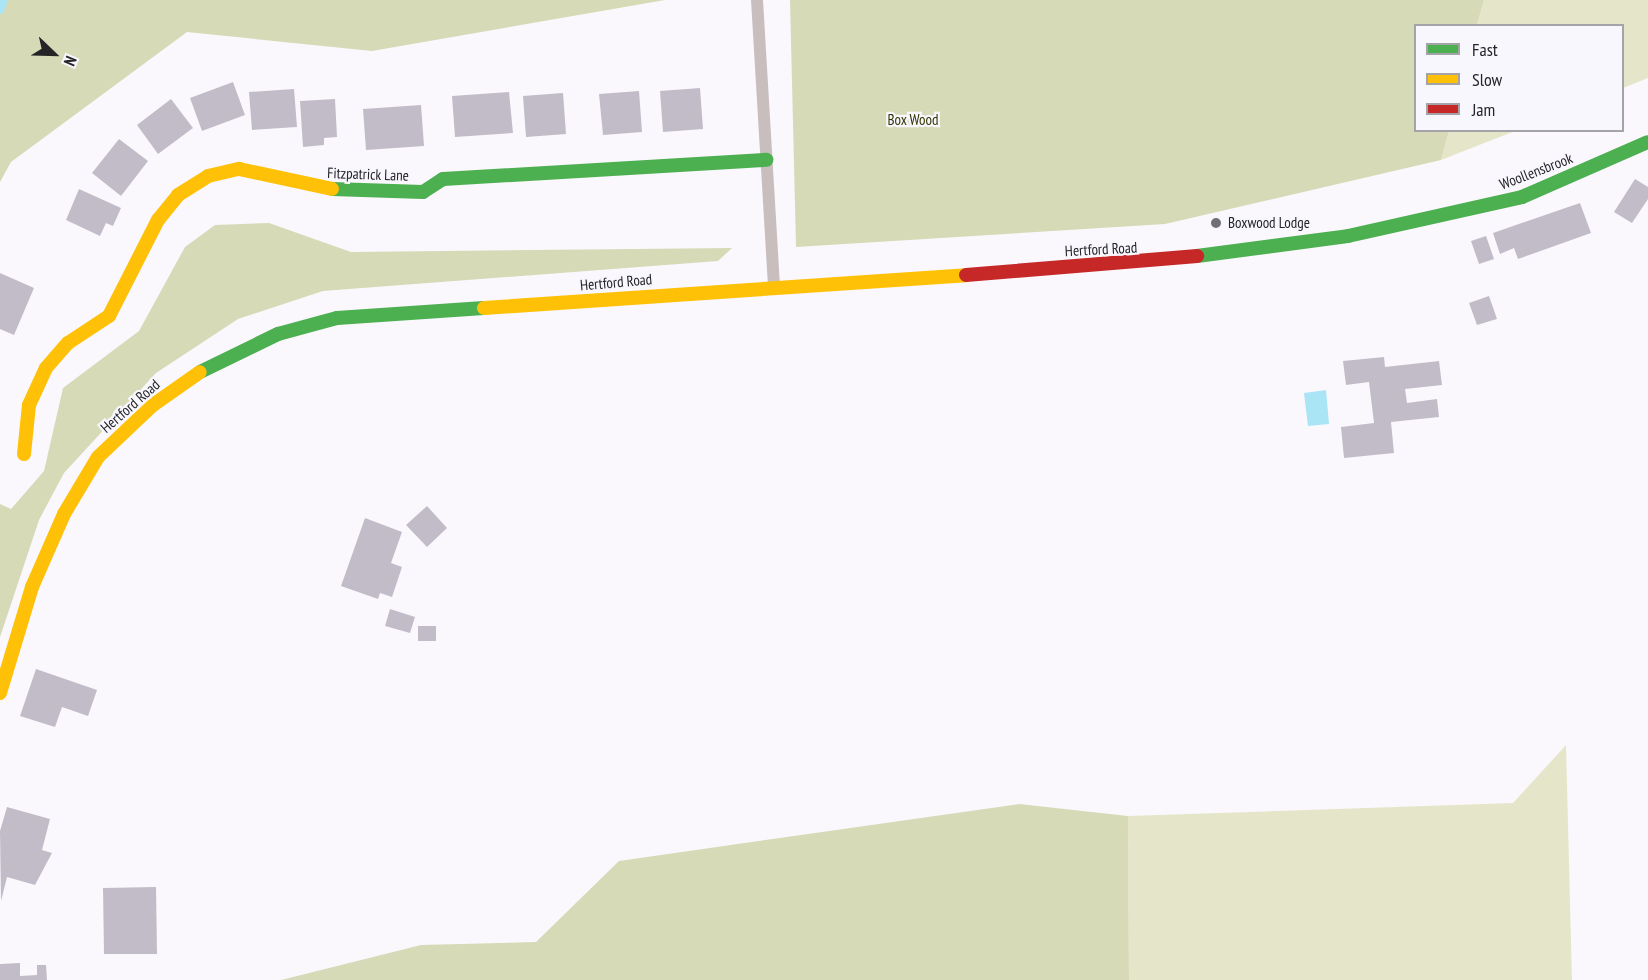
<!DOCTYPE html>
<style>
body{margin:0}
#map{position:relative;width:1648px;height:980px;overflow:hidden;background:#faf8fd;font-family:"PT Sans Narrow",sans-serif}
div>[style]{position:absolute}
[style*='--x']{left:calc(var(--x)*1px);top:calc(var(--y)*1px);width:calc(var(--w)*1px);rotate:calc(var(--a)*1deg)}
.green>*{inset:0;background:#e5e6c9}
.forest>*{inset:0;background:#d7dab7}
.water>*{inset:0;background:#a9e5f5}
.stream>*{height:8px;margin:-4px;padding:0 4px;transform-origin:4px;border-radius:4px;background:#a9e5f5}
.building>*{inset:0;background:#c2bcc8}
.lane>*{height:12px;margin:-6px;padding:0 6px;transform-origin:6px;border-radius:6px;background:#c9bebe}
.fast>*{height:14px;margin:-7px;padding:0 7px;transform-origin:7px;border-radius:7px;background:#4caf50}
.slow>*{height:14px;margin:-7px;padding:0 7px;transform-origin:7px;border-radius:7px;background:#ffc107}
.jam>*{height:14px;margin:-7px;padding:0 7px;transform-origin:7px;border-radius:7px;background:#c62828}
.dots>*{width:16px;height:16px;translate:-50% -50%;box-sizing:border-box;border:3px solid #f9f7fe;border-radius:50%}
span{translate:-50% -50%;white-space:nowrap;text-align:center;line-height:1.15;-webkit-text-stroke:4.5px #f9f7fe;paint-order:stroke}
.park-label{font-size:15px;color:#333500}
.street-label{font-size:15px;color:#252527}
.poi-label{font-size:15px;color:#252527}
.left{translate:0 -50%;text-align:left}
.legend{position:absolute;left:1414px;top:24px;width:210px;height:108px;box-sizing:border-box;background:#f9f7fe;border:2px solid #a4a3a8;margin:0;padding:8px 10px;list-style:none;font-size:18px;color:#252527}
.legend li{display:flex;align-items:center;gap:12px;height:30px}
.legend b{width:30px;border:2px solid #a4a3a8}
.north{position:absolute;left:24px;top:24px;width:60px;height:60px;-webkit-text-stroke:4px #f9f7fe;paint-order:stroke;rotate:113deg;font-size:16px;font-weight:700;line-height:24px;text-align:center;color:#252527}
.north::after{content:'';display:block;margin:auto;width:21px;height:27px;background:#252527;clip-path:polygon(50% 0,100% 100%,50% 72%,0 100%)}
</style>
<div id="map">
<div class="green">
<div style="clip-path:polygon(1484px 0,1648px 0,1648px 78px,1623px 88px,1622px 26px,1477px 25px)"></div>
<div style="clip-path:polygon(1449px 131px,1515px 131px,1441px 160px)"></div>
<div style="clip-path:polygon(1566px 745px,1572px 980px,1129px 980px,1128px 816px,1513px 803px)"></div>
</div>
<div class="forest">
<div style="clip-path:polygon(0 0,665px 0,372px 51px,187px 32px,11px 162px,0 182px)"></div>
<div style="clip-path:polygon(790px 0,1484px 0,1477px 25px,1416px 26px,1416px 130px,1449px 131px,1441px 160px,1165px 224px,796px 247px)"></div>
<div style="clip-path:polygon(269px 223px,351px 252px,732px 248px,718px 261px,323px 291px,238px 319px,156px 373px,64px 473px,39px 520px,0 637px,0 504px,11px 509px,44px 471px,63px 388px,139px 331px,185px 247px,215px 225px)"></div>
<div style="clip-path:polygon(1019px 804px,1128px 816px,1129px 980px,281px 980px,421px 945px,536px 942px,619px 861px)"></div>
</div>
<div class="water">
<div style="clip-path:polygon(1326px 390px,1329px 424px,1308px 426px,1304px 393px)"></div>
</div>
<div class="stream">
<div style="--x:0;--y:10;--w:11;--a:-68"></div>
</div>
<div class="building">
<div style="clip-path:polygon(233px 82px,245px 115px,202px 131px,190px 98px)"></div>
<div style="clip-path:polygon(700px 88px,703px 129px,663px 132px,660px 91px)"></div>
<div style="clip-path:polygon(294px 89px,297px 127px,252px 130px,249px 92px)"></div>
<div style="clip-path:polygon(639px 91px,642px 132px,603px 135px,599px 94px)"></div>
<div style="clip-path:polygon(509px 92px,513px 133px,455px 137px,452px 96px)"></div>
<div style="clip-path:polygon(563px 93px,566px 134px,526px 137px,523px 96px)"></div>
<div style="clip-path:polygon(171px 99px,193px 128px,158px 154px,137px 125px)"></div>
<div style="clip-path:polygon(335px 99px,337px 137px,324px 138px,324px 145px,303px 147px,300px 101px)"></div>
<div style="clip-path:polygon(421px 105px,424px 146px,366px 150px,363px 109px)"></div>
<div style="clip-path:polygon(119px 139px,148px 161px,121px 196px,92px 173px)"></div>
<div style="clip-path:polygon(1635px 179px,1648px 187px,1648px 199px,1632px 223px,1614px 212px)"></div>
<div style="clip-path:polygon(79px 189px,121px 208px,113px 226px,106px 223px,100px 236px,66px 220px)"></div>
<div style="clip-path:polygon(1580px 203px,1591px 233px,1518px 259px,1514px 248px,1500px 254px,1493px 233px)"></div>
<div style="clip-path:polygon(1486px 236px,1494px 259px,1479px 264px,1471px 241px)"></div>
<div style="clip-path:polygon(0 273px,34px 288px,14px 335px,0 329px)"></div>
<div style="clip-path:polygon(1489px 296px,1497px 319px,1477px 325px,1469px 303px)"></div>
<div style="clip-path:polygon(1384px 357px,1385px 367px,1439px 361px,1442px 385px,1405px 389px,1407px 403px,1437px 399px,1439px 417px,1391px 422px,1394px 453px,1344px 458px,1341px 427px,1374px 423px,1369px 382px,1346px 385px,1343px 361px)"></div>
<div style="clip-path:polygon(427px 506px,447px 528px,427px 547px,406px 525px)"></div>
<div style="clip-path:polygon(365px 518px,402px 532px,391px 563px,402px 567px,392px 597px,380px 593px,378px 599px,341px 586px)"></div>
<div style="clip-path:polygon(390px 609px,415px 617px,410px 633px,385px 626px)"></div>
<div style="clip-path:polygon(418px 626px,436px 626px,436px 641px,418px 641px)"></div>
<div style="clip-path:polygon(36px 669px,97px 690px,88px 716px,62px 707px,55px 727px,20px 716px)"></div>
<div style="clip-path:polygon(7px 807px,50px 819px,42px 850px,52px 853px,35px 885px,7px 877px,1px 901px,0 831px)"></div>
<div style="clip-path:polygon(156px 887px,157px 954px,104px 954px,103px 888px)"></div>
<div style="clip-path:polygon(20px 963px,20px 976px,37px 975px,37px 965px,46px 965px,47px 980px,0 980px,0 964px)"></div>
</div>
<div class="lane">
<div style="--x:757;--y:0;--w:286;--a:86.6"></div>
</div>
<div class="fast">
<div style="--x:332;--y:189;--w:91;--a:1.9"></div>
<div style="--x:423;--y:192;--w:24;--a:-33"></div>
<div style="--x:443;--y:179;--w:324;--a:-3.4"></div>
<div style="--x:1197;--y:256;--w:152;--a:-7.5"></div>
<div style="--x:1348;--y:236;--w:178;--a:-12.6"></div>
<div style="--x:1522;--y:197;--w:137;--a:-23.6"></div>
<div style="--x:200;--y:372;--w:87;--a:-26"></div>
<div style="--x:278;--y:334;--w:61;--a:-15.2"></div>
<div style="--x:337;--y:318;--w:147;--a:-3.9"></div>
</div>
<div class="slow">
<div style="--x:484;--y:308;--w:483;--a:-3.9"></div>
<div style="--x:24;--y:454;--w:49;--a:-84.2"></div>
<div style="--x:29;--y:405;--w:41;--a:-65.3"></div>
<div style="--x:46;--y:368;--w:33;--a:-49"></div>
<div style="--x:68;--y:343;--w:49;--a:-33.4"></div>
<div style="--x:109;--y:316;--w:108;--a:-63"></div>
<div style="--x:158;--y:220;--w:32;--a:-51"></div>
<div style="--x:178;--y:195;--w:36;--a:-32"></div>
<div style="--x:208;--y:176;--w:32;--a:-13"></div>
<div style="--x:239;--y:169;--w:95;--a:12.1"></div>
<div style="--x:0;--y:693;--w:111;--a:-73.2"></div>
<div style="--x:32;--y:587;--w:80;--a:-66.3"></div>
<div style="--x:64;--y:514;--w:66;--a:-59.2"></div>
<div style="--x:98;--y:457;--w:76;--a:-43.4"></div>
<div style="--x:153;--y:405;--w:57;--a:-35.1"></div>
</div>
<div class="jam">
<div style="--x:966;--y:275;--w:232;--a:-4.7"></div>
</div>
<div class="dots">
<div style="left:1216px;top:223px;background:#706f72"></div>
</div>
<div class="park-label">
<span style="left:913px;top:120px">Box Wood</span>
</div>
<div class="street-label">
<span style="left:1536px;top:171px;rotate:-21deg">Woollensbrook</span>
<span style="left:368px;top:174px;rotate:2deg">Fitzpatrick Lane</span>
<span style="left:1101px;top:249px;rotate:-3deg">Hertford Road</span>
<span style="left:616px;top:282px;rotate:-5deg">Hertford Road</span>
<span style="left:130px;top:406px;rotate:-41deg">Hertford Road</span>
</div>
<div class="poi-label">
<span class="left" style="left:1228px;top:223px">Boxwood Lodge</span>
</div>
<ul class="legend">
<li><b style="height:8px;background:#4caf50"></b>Fast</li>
<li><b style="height:8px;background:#ffc107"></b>Slow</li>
<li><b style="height:8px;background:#c62828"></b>Jam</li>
</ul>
<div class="north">N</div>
</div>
